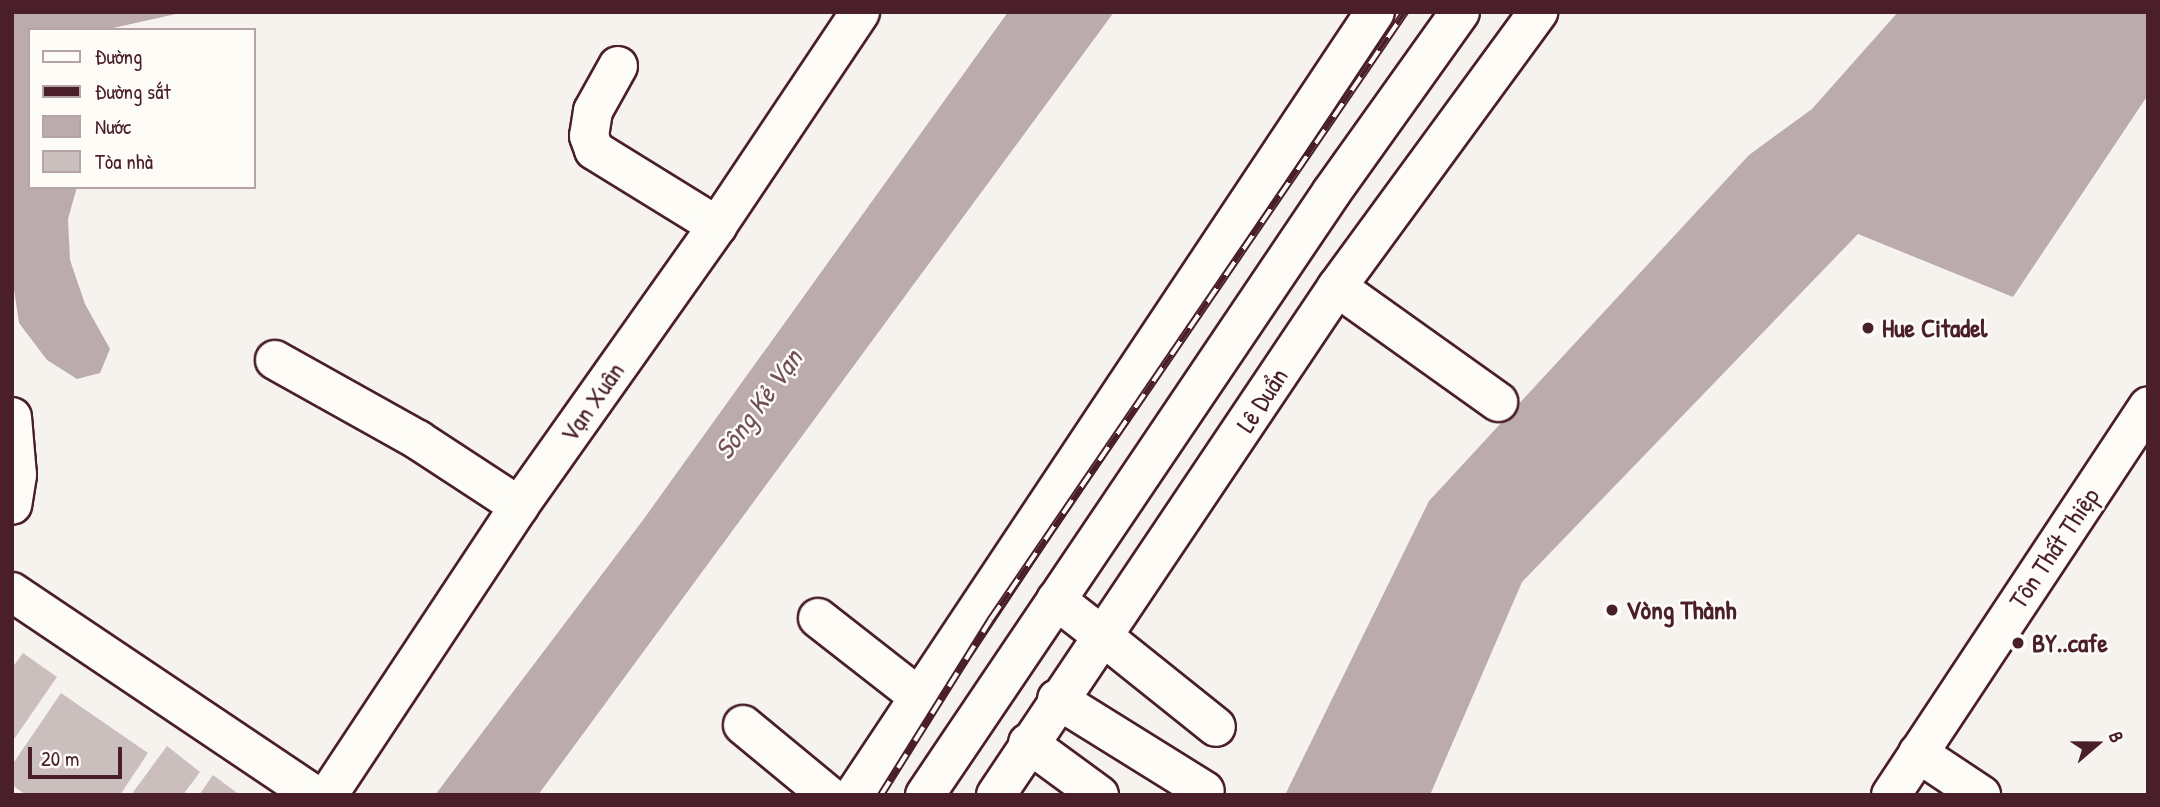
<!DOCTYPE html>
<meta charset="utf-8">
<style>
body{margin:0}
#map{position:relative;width:2160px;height:807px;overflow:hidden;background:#f6f3ef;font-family:"Patrick Hand",sans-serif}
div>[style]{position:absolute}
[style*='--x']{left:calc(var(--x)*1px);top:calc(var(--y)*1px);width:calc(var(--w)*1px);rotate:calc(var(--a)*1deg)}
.water>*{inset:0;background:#bbabac}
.building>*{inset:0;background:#cbbfbe}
.roads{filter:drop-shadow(2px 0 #4a1f2b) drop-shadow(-2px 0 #4a1f2b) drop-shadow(0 2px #4a1f2b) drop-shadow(0 -2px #4a1f2b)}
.minor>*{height:38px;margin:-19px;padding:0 19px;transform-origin:19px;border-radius:19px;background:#fdfcf7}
.major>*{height:38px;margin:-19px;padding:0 19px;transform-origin:19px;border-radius:19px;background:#fdfcf7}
.highway>*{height:38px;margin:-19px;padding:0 19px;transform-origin:19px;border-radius:19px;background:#fdfcf7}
.rail>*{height:8px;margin-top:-4px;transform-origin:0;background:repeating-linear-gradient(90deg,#fdfcf7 0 16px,#4a1f2b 0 32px);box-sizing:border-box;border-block:2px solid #4a1f2b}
.dots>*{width:19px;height:19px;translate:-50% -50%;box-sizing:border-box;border:4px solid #fdfcf7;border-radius:50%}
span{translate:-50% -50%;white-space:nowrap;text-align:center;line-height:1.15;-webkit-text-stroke:5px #fdfcf7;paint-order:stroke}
.poi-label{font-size:26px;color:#4a1f2b;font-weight:700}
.left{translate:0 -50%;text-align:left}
.street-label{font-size:26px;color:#4a1f2b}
.water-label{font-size:28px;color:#725058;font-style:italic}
.frame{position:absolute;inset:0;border:14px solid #4a1f2b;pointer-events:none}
.legend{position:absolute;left:28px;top:28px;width:228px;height:161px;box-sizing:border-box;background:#fdfcf7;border:2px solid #b5a4a5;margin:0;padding:9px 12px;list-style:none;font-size:21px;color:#4a1f2b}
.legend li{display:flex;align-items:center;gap:14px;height:35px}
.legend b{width:35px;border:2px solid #b5a4a5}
.north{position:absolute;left:2062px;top:709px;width:70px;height:70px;-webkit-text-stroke:5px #fdfcf7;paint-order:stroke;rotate:70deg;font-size:19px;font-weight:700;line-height:28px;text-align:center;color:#4a1f2b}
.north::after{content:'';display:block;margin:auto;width:24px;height:32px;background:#4a1f2b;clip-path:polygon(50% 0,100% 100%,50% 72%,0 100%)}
.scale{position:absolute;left:28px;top:747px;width:94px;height:32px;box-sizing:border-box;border:4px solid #4a1f2b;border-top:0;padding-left:9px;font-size:21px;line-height:24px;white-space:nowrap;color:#4a1f2b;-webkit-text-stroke:5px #fdfcf7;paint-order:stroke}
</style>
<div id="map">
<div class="water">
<div style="clip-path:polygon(12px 12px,185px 12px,104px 30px,30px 30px,30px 187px,77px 187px,68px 219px,70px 260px,85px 304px,110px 349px,100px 373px,77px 379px,47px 360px,19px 323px,12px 276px)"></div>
<div style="clip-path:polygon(1008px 12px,1114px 12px,538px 795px,435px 795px,643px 520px)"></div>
<div style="clip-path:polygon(1898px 12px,2148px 12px,2148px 95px,2013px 297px,1858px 234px,1522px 582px,1430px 795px,1285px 795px,1429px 501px,1749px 155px,1812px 109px)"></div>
</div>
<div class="building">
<div style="clip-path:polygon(23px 653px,57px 677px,12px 742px,12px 668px)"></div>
<div style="clip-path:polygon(61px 693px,148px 753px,120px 795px,26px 795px,12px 785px,12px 765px)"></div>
<div style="clip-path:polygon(167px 746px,200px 772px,183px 795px,131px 795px)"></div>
<div style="clip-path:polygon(213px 775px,240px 795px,199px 795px)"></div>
</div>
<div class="roads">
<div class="minor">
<div style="--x:618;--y:66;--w:51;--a:119.1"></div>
<div style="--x:593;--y:111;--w:25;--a:99"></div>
<div style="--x:589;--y:136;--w:15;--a:70"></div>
<div style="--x:594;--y:150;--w:145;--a:31.7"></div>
<div style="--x:1337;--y:287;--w:198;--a:35.5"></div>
<div style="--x:275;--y:360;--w:164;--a:29.2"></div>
<div style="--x:418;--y:440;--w:121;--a:33.2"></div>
<div style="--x:12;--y:417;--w:58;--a:85.1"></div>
<div style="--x:17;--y:475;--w:30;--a:99"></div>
<div style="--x:12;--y:592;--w:364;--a:33.9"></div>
<div style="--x:818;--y:618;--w:127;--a:38"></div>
<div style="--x:1105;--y:638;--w:142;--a:38.7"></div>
<div style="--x:1057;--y:699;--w:174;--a:31.9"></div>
<div style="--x:743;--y:725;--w:110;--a:39.5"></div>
<div style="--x:1028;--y:743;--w:88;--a:36.2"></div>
<div style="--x:1918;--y:753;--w:76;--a:33.7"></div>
<div style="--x:328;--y:795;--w:346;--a:-56.5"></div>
<div style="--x:519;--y:506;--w:343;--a:-54.7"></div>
<div style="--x:717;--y:226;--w:257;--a:-56.2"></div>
<div style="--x:854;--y:795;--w:940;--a:-56.36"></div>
<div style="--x:1891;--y:795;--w:466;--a:-56.5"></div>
</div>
<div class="major">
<div style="--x:925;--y:795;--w:726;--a:-56"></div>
<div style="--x:1331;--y:193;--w:222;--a:-54.5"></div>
<div style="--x:996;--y:795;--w:612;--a:-56.13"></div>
<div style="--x:1337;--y:287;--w:341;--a:-53.8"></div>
</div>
<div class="highway">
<div style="--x:1056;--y:600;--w:62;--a:37.8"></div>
</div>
</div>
<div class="rail">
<div style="--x:881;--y:795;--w:208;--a:-58"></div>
<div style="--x:991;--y:619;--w:735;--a:-55.7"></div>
</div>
<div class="dots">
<div style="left:1868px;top:328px;background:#4a1f2b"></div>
<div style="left:1612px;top:610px;background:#4a1f2b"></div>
<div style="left:2018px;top:643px;background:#4a1f2b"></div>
</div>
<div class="poi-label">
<span class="left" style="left:1882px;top:328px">Hue Citadel</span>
<span class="left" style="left:1626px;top:610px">Vòng Thành</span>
<span class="left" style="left:2032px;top:643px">BY..cafe</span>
</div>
<div class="street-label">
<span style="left:1262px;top:400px;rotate:-57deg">Lê Duẩn</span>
<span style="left:592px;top:402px;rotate:-55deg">Vạn Xuân</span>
<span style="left:2054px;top:548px;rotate:-56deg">Tôn Thất Thiệp</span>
</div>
<div class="water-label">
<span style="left:758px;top:404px;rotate:-54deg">Sông Kẻ Vạn</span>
</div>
<div class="frame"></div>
<ul class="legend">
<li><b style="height:9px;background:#fdfcf7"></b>Đường</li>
<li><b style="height:9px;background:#4a1f2b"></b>Đường sắt</li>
<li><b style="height:19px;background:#bbabac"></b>Nước</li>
<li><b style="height:19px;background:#cbbfbe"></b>Tòa nhà</li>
</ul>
<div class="north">B</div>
<div class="scale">20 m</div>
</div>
